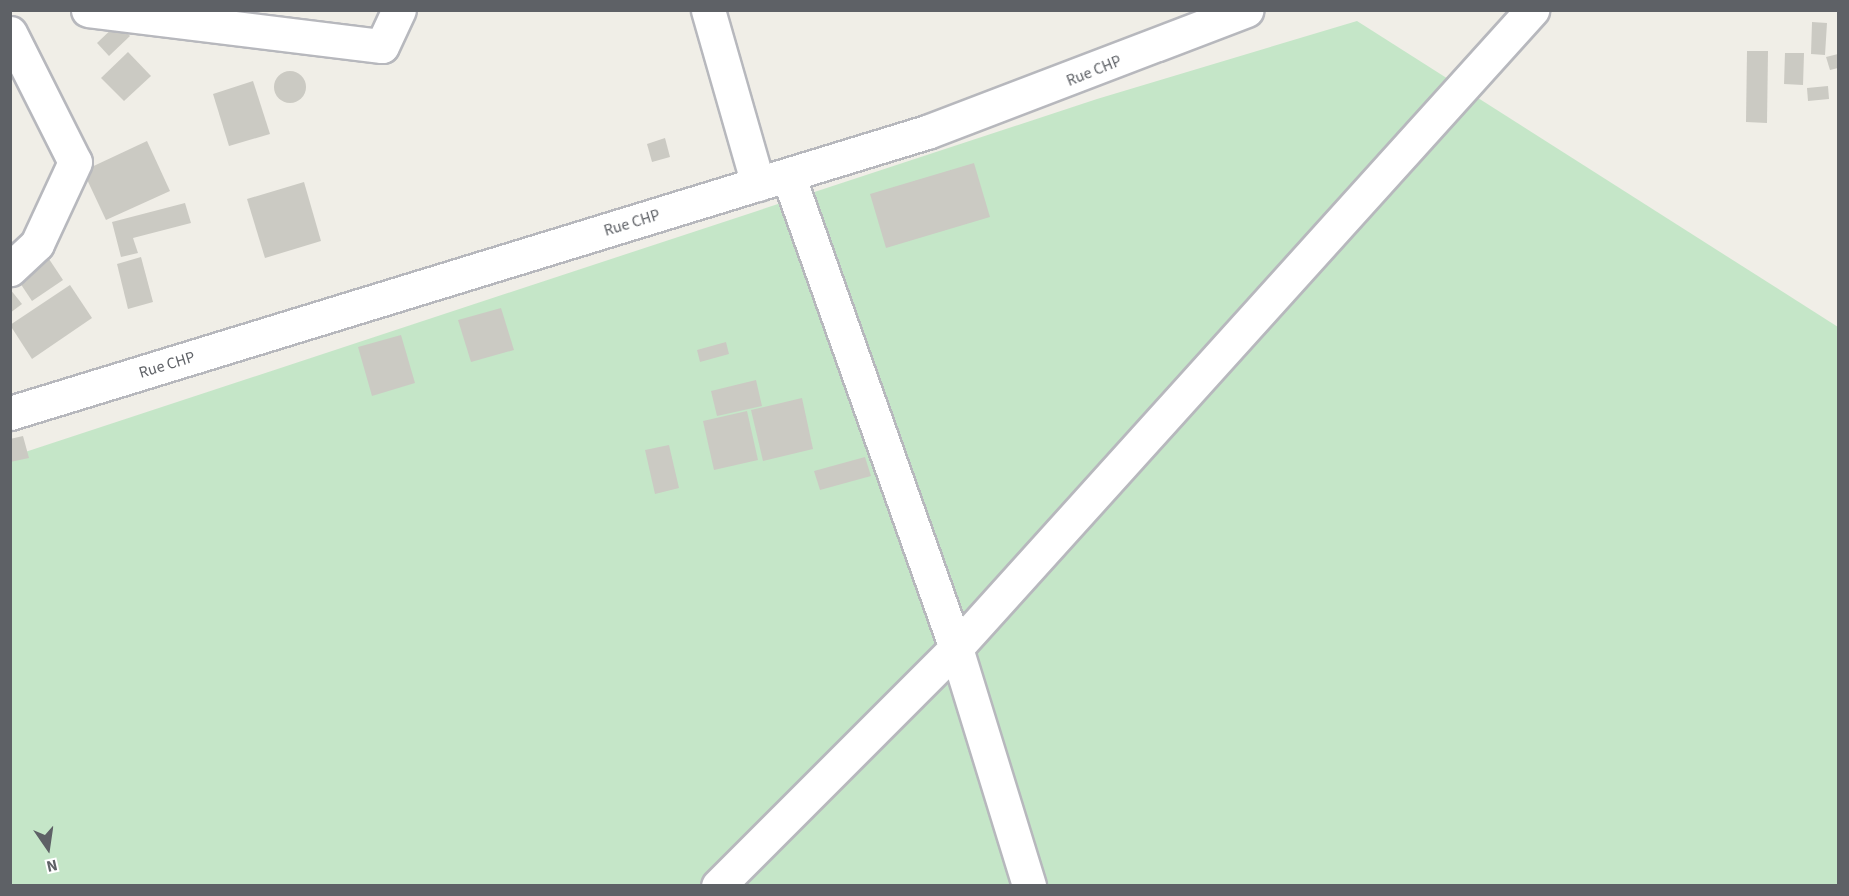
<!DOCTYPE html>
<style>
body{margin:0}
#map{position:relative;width:1849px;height:896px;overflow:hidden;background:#f0eee7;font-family:"Source Sans 3",sans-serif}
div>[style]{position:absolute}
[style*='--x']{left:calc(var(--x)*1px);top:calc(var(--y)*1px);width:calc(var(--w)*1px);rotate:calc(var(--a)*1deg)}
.green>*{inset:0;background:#c5e6c8}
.building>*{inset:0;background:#cbcac3}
.round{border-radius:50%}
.roads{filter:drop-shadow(2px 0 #b7b8bd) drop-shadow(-2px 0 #b7b8bd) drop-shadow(0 2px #b7b8bd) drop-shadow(0 -2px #b7b8bd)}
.minor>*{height:33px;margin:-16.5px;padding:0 16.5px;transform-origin:16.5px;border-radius:16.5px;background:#fff}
span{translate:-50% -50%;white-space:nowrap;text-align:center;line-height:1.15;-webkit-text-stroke:6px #fff;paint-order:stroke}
.street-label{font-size:16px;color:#5e6166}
.frame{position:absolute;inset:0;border:12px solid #5e6166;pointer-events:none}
.north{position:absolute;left:18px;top:818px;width:60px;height:60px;-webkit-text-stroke:4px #fff;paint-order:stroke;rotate:167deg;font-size:16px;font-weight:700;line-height:24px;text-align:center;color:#5e6166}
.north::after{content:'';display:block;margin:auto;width:21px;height:27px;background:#5e6166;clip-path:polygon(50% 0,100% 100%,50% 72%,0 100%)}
</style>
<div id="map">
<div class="green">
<div style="clip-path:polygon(1357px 21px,1838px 327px,1838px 885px,11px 885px,10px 457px,1097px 99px)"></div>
</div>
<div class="building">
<div style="clip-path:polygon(1812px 22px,1827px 23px,1825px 55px,1811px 54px)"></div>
<div style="clip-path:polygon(118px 23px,130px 36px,109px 56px,97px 43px)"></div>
<div style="clip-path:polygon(1747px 51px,1768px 51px,1767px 123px,1746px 122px)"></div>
<div style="clip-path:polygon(128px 52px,151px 76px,124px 101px,101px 78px)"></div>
<div style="clip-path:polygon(1785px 53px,1804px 53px,1803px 85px,1784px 84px)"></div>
<div style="clip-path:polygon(1838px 54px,1838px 68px,1830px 70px,1826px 57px)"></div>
<div class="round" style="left:274px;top:71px;width:32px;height:32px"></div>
<div style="clip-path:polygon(253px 81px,270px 134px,229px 146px,213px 94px)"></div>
<div style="clip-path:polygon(1828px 86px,1829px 99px,1808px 101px,1807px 88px)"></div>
<div style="clip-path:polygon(665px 138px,670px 157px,652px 162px,647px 144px)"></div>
<div style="clip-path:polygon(147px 141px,170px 191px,106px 220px,83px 171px)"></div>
<div style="clip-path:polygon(974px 163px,990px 217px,886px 248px,870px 194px)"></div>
<div style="clip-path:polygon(304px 182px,321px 241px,265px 258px,247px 199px)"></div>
<div style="clip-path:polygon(185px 203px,191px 223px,133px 238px,138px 253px,121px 257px,112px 222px)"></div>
<div style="clip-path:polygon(141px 257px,153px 302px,128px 309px,117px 264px)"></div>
<div style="clip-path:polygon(49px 259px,63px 280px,32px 301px,18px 280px)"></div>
<div style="clip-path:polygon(70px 285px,92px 318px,32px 359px,10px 325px)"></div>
<div style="clip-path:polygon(10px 289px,22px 304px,10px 313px)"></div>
<div style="clip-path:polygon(501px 308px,514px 350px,471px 362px,458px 320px)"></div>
<div style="clip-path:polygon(401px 335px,415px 383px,372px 396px,358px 347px)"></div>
<div style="clip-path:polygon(726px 342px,729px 354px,700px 362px,697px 350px)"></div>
<div style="clip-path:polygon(756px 380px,762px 406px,717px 416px,711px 391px)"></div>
<div style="clip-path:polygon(802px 398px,813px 449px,763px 461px,751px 410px)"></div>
<div style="clip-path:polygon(747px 411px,758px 460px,714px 470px,703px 421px)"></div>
<div style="clip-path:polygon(23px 436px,29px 458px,10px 462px,10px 439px)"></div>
<div style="clip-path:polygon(669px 445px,679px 488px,655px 494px,645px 450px)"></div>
<div style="clip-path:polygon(865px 457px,871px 476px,820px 490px,814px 471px)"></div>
</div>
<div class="roads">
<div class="minor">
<div style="--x:88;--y:10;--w:296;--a:7"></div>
<div style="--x:382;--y:46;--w:40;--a:-65"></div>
<div style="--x:708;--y:10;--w:181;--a:74"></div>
<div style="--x:10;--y:33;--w:144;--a:63.3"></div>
<div style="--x:75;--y:162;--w:90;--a:114.9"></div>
<div style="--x:37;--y:244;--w:37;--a:137"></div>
<div style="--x:788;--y:175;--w:502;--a:70.45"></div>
<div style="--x:956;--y:648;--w:249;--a:72.9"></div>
<div style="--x:10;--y:413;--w:959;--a:-17.04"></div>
<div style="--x:927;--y:132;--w:342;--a:-20.9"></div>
<div style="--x:718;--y:886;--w:337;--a:-45"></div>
<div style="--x:956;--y:648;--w:860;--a:-47.92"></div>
</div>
</div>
<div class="street-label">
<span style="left:1094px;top:71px;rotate:-22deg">Rue CHP</span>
<span style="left:632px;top:223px;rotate:-17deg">Rue CHP</span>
<span style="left:167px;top:365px;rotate:-17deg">Rue CHP</span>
</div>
<div class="frame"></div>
<div class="north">N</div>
</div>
